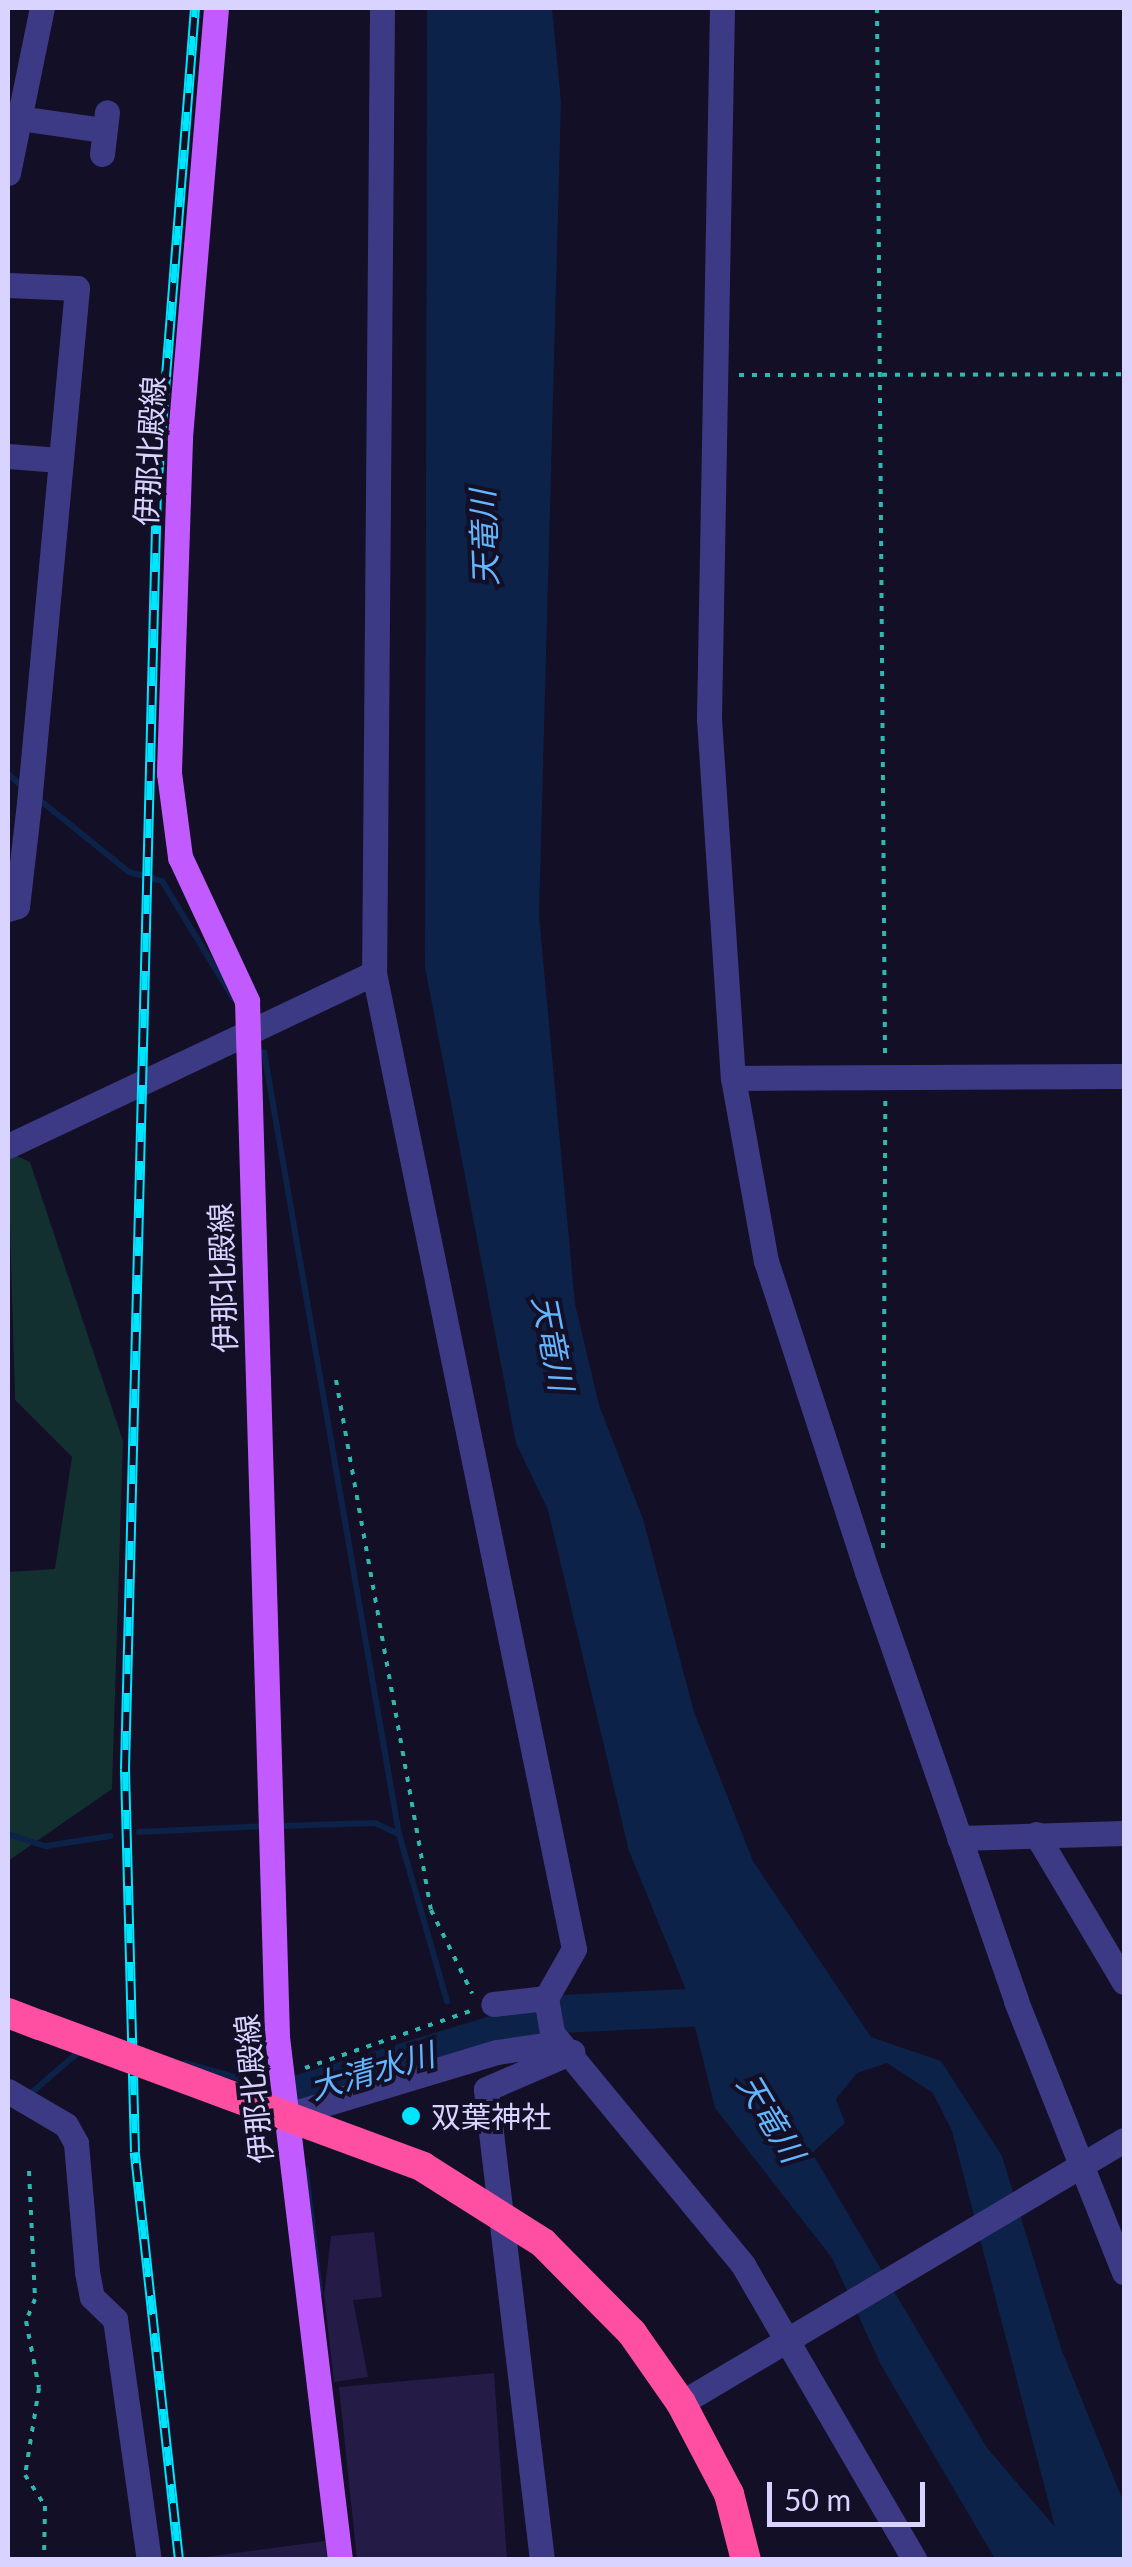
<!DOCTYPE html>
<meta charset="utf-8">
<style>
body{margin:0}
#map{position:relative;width:1132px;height:2567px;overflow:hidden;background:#130f26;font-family:Lato,"Noto Sans JP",sans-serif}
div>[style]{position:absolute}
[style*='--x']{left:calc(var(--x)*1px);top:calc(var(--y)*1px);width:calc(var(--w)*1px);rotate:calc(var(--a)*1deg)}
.green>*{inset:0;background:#12302f}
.water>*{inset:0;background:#0c2248}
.stream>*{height:6px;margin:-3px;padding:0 3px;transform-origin:3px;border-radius:3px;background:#0c2248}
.river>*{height:38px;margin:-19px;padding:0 19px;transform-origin:19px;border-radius:19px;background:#0c2248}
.building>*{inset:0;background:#241b47}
.path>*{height:4px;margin-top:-2px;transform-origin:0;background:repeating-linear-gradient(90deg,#2fb8b0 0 5px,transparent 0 13px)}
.minor>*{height:25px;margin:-12.5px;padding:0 12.5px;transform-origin:12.5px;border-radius:12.5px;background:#3d3a85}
.major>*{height:25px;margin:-12.5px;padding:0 12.5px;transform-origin:12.5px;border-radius:12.5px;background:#c25bff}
.highway>*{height:30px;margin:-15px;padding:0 15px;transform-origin:15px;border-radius:15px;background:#ff4fa3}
.rail>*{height:10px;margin-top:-5px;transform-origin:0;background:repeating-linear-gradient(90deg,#130f26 0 19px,#00e5ff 0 38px);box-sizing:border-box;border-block:2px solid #00e5ff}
.highway-bridge>*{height:30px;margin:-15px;padding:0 15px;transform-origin:15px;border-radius:15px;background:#ff4fa3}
.dots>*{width:28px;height:28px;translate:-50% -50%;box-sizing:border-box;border:5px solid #130f26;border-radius:50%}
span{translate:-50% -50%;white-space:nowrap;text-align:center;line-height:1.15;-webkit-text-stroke:8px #130f26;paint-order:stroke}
.street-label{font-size:30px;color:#d9d4ff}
.poi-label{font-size:30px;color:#d9d4ff}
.left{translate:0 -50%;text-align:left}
.water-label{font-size:32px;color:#62b6ff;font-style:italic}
.frame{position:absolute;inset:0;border:10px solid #d9d4ff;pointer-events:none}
.scale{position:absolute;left:767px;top:2482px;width:158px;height:45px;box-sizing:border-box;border:5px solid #d9d4ff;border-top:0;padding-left:12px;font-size:30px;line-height:35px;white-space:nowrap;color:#d9d4ff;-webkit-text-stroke:8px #130f26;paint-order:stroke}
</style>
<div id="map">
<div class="green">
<div style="clip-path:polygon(8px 1152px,30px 1162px,123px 1441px,112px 1789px,8px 1861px,8px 1572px,55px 1569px,72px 1457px,15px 1400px)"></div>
</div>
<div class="water">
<div style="clip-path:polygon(evenodd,427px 8px,552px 8px,561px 102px,539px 916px,575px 1304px,599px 1405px,643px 1519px,694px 1712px,753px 1861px,871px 2037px,941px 2061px,1002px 2156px,1062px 2351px,1124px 2503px,1124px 2559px,995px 2559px,881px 2365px,832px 2258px,715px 2108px,686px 1990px,629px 1851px,548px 1510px,516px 1443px,425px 967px,427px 8px,887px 2063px,933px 2093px,952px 2131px,1055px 2527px,987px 2448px,812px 2153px,845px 2123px,836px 2099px,857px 2073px,887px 2063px)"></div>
</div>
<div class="stream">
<div style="--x:8;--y:774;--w:18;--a:41"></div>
<div style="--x:36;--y:797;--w:119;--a:38.9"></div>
<div style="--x:129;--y:872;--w:34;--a:15"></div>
<div style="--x:162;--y:881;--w:137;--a:58.7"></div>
<div style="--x:264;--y:1052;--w:794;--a:80.21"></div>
<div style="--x:280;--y:1826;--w:95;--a:-1.8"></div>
<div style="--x:375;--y:1823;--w:26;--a:25"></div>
<div style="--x:399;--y:1834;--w:174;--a:74"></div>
<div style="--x:139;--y:1832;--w:128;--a:-2.7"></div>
<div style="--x:8;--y:1834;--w:40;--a:18"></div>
<div style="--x:46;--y:1846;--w:65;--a:-8.9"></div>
<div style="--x:458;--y:2033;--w:9;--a:77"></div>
<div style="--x:185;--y:2063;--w:92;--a:15.7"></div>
<div style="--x:30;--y:2094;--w:67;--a:-40.8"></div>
<div style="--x:306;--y:2170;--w:124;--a:83.5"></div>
</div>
<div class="river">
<div style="--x:299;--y:2094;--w:275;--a:-16.9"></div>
<div style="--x:562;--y:2014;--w:144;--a:-2.8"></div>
</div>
<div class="building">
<div style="clip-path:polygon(409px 2109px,417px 2114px,413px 2123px,404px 2118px)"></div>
<div style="clip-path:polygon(374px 2232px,382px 2297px,353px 2300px,368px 2377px,334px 2382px,324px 2295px,331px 2236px)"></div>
<div style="clip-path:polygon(494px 2373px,507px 2560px,357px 2560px,339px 2387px)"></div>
<div style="clip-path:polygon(325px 2541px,327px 2560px,207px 2560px,206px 2557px)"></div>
</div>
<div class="path">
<div style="--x:877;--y:8;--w:1046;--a:89.56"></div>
<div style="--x:739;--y:375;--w:385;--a:-0.1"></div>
<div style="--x:336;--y:1380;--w:538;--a:79.84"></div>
<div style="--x:431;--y:1910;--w:93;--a:63.7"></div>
<div style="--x:883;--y:1548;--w:449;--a:-89.7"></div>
<div style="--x:305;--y:2068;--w:176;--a:-19"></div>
<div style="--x:29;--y:2171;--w:128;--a:87.3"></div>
<div style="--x:35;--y:2299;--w:24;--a:112"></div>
<div style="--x:26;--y:2321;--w:68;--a:79"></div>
<div style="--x:39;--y:2388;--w:88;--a:99.1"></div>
<div style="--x:25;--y:2475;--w:37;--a:57"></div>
<div style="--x:45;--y:2506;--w:54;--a:91.1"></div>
</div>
<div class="minor">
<div style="--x:382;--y:8;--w:965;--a:90.47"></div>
<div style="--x:374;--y:973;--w:996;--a:78.42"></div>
<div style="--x:574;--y:1949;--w:56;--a:119.7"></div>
<div style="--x:546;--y:1998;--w:53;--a:173.5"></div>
<div style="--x:722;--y:8;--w:711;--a:91.05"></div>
<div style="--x:709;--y:719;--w:360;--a:86.2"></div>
<div style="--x:733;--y:1078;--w:186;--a:79.8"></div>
<div style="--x:766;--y:1261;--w:327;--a:72"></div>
<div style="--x:867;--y:1572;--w:454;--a:70.8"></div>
<div style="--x:1016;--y:2001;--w:292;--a:68.3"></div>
<div style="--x:19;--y:118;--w:84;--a:8.2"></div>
<div style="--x:102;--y:154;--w:42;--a:-83.2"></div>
<div style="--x:8;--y:173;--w:168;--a:-78.4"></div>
<div style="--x:8;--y:285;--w:69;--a:2.5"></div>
<div style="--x:77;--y:288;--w:517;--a:95.32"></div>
<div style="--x:29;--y:803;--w:104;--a:96.6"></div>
<div style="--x:17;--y:906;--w:9;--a:162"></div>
<div style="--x:8;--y:456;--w:52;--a:4.4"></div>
<div style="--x:733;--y:1078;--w:391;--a:-0.3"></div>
<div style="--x:8;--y:1146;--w:405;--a:-25.3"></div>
<div style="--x:1036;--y:1834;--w:172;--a:59.3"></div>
<div style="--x:959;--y:1838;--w:165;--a:-1.7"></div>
<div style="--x:546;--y:1998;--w:36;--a:80"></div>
<div style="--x:552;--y:2033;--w:301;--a:50.5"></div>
<div style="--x:743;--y:2265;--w:341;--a:59.8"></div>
<div style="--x:8;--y:2091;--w:67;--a:30.4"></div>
<div style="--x:66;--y:2125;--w:21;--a:61"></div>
<div style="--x:76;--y:2143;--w:129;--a:85.1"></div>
<div style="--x:87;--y:2272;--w:25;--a:79"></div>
<div style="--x:92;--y:2297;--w:32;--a:44"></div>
<div style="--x:115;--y:2319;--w:243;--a:82"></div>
<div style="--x:288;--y:2115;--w:218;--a:-16.8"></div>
<div style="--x:497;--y:2052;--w:49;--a:-8.3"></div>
<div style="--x:545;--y:2045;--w:28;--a:15"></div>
<div style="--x:681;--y:2403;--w:515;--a:-30.7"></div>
<div style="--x:542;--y:2560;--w:474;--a:-96.8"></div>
<div style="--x:486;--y:2089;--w:94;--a:-23.3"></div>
</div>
<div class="major">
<div style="--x:216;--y:8;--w:433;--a:94.8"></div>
<div style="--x:180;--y:439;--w:334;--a:91.9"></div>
<div style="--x:169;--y:773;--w:85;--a:82.5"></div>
<div style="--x:180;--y:857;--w:159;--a:65"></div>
<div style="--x:247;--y:1001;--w:1036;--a:88.34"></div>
<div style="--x:277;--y:2037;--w:527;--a:83.13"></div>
</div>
<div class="highway">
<div style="--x:8;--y:2013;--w:34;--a:21"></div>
<div style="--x:543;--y:2243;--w:127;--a:45.3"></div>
<div style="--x:632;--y:2333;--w:85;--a:55"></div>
<div style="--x:681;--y:2403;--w:103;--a:62.2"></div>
<div style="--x:729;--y:2494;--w:68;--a:75.6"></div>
</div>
<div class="rail">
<div style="--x:179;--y:2560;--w:410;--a:-96.2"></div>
<div style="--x:135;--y:2152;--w:383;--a:-91.5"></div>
<div style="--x:125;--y:1769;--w:1278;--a:-88.57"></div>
<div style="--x:157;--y:491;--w:484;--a:-85.5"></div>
</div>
<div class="highway-bridge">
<div style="--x:40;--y:2025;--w:408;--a:20.3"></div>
<div style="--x:423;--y:2167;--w:142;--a:32.3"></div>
</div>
<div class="dots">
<div style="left:411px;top:2116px;background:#00e5ff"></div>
</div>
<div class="street-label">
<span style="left:149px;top:451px;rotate:-87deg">伊那北殿線</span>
<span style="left:222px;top:1278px;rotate:-92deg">伊那北殿線</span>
<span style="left:253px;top:2089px;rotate:-96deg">伊那北殿線</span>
</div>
<div class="poi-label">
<span class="left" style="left:431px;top:2116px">双葉神社</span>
</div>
<div class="water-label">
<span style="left:484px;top:538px;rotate:-92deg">天竜川</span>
<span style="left:553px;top:1343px;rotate:79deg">天竜川</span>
<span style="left:372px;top:2071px;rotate:-16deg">大清水川</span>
<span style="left:771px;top:2118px;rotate:59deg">天竜川</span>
</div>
<div class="frame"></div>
<div class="scale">50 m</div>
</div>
